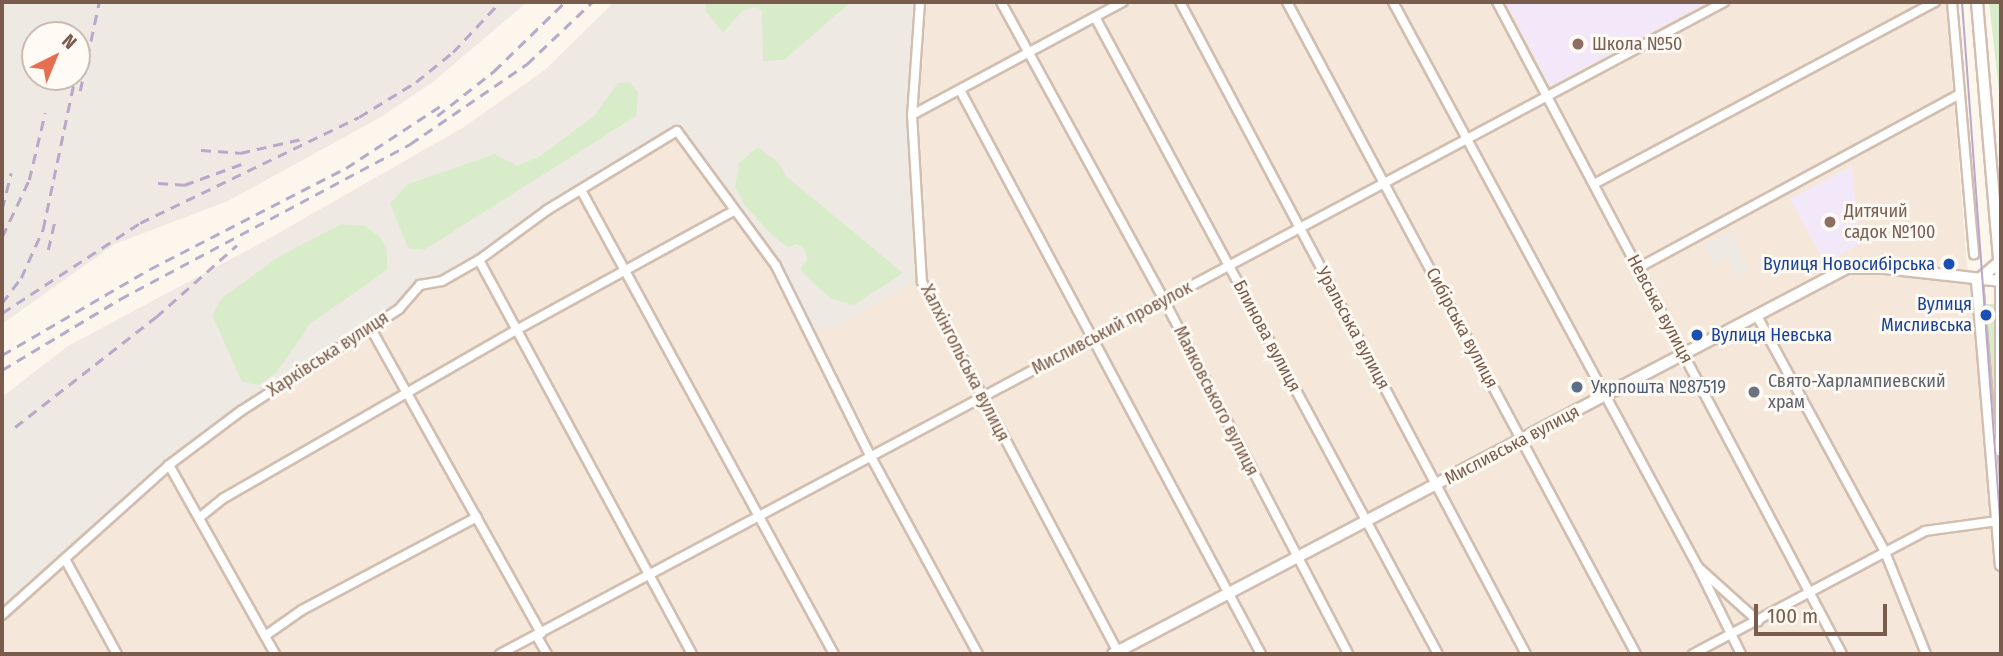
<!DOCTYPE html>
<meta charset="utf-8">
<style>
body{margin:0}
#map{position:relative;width:2003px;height:656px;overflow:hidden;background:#fdf6ec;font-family:"Fira Sans Condensed",sans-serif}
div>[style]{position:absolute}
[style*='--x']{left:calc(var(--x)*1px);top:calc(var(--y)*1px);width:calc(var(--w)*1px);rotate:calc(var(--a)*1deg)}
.residential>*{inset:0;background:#f5e8da}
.industrial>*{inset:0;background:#efe9e4}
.education>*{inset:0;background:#f3e8fa}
.green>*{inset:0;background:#d8ecc9}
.roads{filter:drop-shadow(2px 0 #d1beb0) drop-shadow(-2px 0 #d1beb0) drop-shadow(0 2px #d1beb0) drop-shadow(0 -2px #d1beb0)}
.minor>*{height:8px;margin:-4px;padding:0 4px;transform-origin:4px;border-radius:4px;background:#fff}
.tertiary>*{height:10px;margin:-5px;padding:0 5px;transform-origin:5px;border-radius:5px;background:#fff}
.secondary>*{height:10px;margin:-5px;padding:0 5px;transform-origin:5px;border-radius:5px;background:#fff}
.tram>*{height:2px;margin:-1px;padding:0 1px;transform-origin:1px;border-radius:1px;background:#b9a8c9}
.rail>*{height:2.5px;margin-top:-1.25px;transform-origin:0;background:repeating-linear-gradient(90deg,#b9a8c9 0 10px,transparent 0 17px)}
.dots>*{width:19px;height:19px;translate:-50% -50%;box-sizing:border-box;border:4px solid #fffaf3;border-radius:50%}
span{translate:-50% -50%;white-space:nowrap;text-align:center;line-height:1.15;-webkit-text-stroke:6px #fffaf3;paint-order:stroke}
.education-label{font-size:18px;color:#785e54}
.left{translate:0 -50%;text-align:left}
.transit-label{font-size:18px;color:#164399}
.right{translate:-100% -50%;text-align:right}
.street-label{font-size:18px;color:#7a5c4d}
.worship-label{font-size:18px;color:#5b616d}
.service-label{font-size:18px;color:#4e5e75}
.frame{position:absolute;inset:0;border:4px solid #7a5c4d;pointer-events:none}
.north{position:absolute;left:21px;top:21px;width:70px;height:70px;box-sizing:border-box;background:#fffaf3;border:2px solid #cabbb1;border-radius:50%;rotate:43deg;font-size:19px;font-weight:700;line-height:28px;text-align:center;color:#7a5c4d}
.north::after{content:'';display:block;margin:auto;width:24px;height:32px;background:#e76f51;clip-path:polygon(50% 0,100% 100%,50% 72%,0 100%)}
.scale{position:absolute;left:1754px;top:604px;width:133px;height:32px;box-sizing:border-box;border:4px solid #7a5c4d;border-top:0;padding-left:9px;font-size:21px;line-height:24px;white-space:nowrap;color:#7a5c4d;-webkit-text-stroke:5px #fffaf3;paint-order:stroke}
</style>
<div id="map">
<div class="residential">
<div style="clip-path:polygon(914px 2px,1946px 2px,1967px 263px,1982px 357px,2001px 565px,2001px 654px,2px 654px,2px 608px,201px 433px,396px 305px,417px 281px,441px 276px,476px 255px,545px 206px,680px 123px,780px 262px,812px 327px,906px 117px)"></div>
</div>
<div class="industrial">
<div style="clip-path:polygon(evenodd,2px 2px,527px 2px,433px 82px,381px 117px,228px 201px,115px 244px,2px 324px,2px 2px,35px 35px,77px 35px,77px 77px,35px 77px,35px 35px)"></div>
<div style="clip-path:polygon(614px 2px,914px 2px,906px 117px,915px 282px,831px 329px,812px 327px,780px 262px,680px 123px,545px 206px,476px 255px,441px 276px,417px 281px,396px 305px,238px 406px,166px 461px,2px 608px,2px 397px,68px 346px,261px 243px,464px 127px,546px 69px)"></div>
<div style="clip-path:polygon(1730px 231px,1751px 271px,1738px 278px,1728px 259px,1714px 266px,1703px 245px)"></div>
</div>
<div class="education">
<div style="clip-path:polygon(1506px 2px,1707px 2px,1550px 86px)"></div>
<div style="clip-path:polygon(1852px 166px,1859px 244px,1825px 263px,1790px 199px)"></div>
</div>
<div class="green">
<div style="clip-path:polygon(706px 2px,851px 2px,784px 60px,763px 61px,762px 10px,755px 7px,742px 11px,723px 33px,706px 11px)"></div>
<div style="clip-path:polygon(1989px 2px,2001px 2px,2001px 109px)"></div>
<div style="clip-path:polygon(630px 82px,638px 93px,636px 116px,424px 250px,408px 248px,390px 203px,408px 184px,495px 154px,517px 166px,539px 157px,594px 116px,618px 83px)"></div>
<div style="clip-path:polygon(758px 147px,779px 163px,787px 177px,903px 273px,854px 305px,832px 299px,814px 284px,800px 269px,807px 259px,805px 249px,796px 244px,788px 247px,773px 236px,745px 206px,735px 187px,739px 163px)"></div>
<div style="clip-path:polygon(341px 224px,365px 226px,380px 237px,387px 250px,387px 270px,310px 324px,277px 372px,259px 385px,242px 382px,212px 315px,222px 298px,280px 256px)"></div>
<div style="clip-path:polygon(1975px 304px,2001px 304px,2001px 565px)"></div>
</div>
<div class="roads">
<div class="minor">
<div style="--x:920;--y:2;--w:113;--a:94"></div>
<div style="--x:912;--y:115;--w:167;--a:86.6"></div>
<div style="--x:922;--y:282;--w:421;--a:62.1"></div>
<div style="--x:1001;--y:2;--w:340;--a:61.3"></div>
<div style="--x:1164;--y:300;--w:399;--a:62.5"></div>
<div style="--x:1180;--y:2;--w:738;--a:62.05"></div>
<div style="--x:1287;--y:2;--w:740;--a:61.84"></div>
<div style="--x:1393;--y:2;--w:642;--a:61.64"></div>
<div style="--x:1497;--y:2;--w:738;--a:62.11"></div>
<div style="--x:1952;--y:2;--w:92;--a:85"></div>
<div style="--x:1095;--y:17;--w:723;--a:61.7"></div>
<div style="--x:960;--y:90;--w:639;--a:61.91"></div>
<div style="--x:912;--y:115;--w:239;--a:-28.2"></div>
<div style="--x:1594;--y:184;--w:387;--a:-28.1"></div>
<div style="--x:581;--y:190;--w:528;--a:61.4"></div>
<div style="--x:479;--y:260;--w:448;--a:61.6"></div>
<div style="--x:1638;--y:268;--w:366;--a:-28.4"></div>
<div style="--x:1960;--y:94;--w:161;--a:85"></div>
<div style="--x:1757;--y:316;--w:268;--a:61.5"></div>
<div style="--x:1885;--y:552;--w:110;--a:68.1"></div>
<div style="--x:370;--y:327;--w:351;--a:60.8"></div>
<div style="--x:169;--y:465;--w:217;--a:60.7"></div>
<div style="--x:199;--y:518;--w:32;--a:-39"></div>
<div style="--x:224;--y:498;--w:339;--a:-29.9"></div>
<div style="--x:518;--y:329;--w:247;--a:-28.7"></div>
<div style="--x:65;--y:559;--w:108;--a:61.3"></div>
<div style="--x:2;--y:615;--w:224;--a:-41.9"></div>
<div style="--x:169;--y:465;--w:90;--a:-36.9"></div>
<div style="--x:241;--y:411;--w:188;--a:-32.8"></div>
<div style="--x:399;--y:309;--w:32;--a:-49"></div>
<div style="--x:420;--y:285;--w:22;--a:-10"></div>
<div style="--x:442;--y:281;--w:43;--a:-29.6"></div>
<div style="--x:479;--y:260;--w:84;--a:-36.3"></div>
<div style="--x:547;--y:210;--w:152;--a:-31.3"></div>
<div style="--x:677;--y:131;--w:167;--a:53.7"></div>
<div style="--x:776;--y:266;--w:213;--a:63.6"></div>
<div style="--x:871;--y:457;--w:224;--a:61.5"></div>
<div style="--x:536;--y:635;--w:22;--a:60"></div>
<div style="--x:265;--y:636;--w:45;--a:-35.1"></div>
<div style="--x:302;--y:610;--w:198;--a:-28"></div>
<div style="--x:500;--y:654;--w:1387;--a:-28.04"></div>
<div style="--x:1693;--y:654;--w:263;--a:-27.9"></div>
<div style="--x:1925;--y:531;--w:73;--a:-7.9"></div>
<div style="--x:1741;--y:654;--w:97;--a:-116.3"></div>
<div style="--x:1698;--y:567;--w:81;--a:42"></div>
</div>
<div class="tertiary">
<div style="--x:1113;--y:654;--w:829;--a:-27.74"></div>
<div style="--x:1847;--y:268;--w:38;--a:0"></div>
<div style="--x:1885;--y:268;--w:117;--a:6.4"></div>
</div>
<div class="secondary">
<div style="--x:1977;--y:2;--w:280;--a:85.1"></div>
<div style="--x:2001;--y:281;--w:170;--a:90"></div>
<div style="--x:1998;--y:263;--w:28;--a:139"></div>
<div style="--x:1977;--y:281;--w:285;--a:85.2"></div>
</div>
</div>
<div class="tram">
<div style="--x:1962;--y:2;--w:531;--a:85.79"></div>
</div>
<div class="rail">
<div style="--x:80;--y:91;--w:91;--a:-77.9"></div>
<div style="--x:437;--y:116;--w:73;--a:-38.3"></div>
<div style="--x:494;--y:71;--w:99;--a:-44.2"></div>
<div style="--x:201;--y:150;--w:39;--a:4"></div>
<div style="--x:240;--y:153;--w:63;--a:-12.9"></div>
<div style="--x:158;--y:183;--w:26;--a:4"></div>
<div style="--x:184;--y:185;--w:64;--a:-20.1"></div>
<div style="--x:2;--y:209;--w:37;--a:-76"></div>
<div style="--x:2;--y:237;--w:63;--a:-64.7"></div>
<div style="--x:29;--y:180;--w:69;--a:-76.6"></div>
<div style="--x:48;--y:250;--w:28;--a:-77"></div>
<div style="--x:2;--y:303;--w:31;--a:-53"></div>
<div style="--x:21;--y:278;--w:54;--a:-65.8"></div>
<div style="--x:43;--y:229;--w:155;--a:-78.1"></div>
<div style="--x:2;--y:313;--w:165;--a:-33.1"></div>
<div style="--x:140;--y:223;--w:243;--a:-25.8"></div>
<div style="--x:359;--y:117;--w:67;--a:-31.6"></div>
<div style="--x:416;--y:82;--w:48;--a:-39"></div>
<div style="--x:453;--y:52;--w:69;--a:-46.8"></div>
<div style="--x:2;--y:355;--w:171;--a:-30.2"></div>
<div style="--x:150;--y:269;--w:220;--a:-27.3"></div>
<div style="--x:346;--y:168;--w:115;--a:-33.3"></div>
<div style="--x:2;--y:370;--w:138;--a:-31"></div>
<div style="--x:120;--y:299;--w:329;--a:-28.1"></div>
<div style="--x:410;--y:144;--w:142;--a:-34.4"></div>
<div style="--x:527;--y:64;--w:90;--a:-43.6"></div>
<div style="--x:15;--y:427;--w:179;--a:-38"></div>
<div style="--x:156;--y:317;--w:108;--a:-41.6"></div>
</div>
<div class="dots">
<div style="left:1578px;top:44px;background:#8d6e63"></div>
<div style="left:1830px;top:222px;background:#8d6e63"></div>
<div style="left:1949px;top:264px;background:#1a4fb4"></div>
<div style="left:1986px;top:315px;background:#1a4fb4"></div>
<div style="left:1697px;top:335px;background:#1a4fb4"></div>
<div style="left:1577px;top:387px;background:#5c6f8a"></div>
<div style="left:1754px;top:392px;background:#6b7280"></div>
</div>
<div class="education-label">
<span class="left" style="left:1592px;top:44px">Школа №50</span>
<span class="left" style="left:1844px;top:222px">Дитячий<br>садок №100</span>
</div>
<div class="transit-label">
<span class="right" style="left:1935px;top:264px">Вулиця Новосибірська</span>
<span class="right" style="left:1972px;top:315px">Вулиця<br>Мисливська</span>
<span class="left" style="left:1711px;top:335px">Вулиця Невська</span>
</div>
<div class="street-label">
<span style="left:1660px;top:309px;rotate:62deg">Невська вулиця</span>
<span style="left:1112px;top:328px;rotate:-28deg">Мисливський провулок</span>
<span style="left:1353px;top:328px;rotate:62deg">Уральська вулиця</span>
<span style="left:1462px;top:328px;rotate:62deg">Сибірська вулиця</span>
<span style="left:1267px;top:336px;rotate:62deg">Блинова вулиця</span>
<span style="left:328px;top:354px;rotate:-33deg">Харківська вулиця</span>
<span style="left:965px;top:363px;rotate:63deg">Халхінгольська вулиця</span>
<span style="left:1216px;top:401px;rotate:63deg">Маяковського вулиця</span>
<span style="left:1512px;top:445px;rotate:-28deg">Мисливська вулиця</span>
</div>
<div class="worship-label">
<span class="left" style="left:1768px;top:392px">Свято-Харлампиевский<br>храм</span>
</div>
<div class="service-label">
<span class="left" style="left:1591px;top:387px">Укрпошта №87519</span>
</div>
<div class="frame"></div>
<div class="north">N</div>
<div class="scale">100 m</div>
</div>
